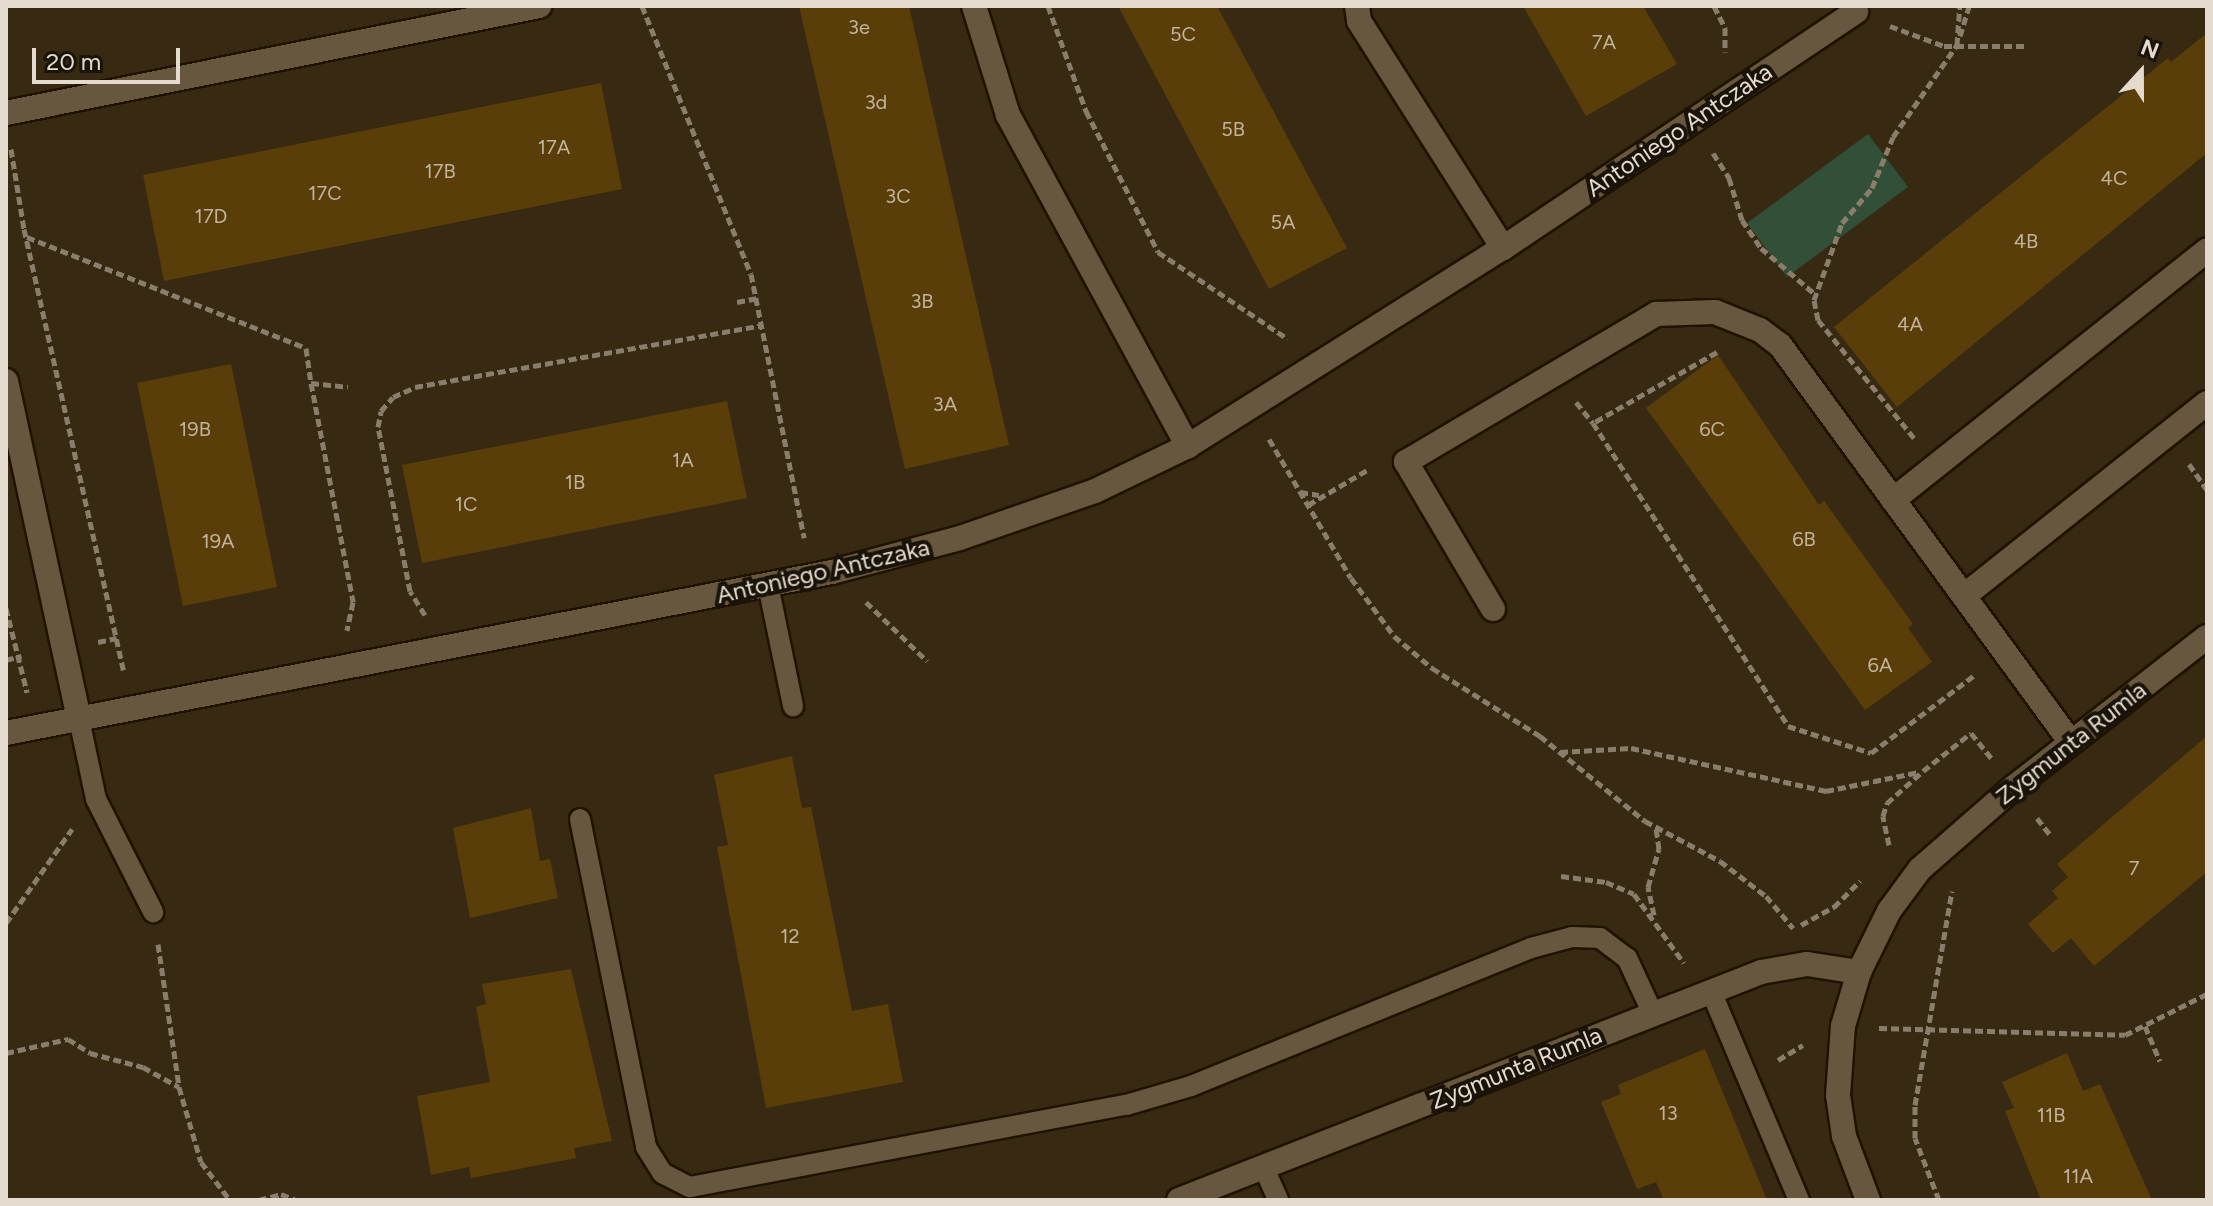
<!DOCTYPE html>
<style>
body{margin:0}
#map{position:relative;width:2213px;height:1206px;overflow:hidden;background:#382912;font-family:Figtree,sans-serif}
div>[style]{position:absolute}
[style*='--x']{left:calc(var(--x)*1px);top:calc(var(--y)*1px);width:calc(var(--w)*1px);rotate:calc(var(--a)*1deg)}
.green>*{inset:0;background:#324f37}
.building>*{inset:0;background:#5a3e0a}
.path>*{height:5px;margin-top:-2.5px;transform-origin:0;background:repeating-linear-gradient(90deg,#8a7d6b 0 8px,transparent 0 12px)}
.roads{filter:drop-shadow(2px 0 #1f1200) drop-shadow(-2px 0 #1f1200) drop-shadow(0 2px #1f1200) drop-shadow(0 -2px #1f1200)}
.lane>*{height:20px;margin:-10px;padding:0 10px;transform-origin:10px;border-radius:10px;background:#67573e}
.street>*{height:24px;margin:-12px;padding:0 12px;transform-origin:12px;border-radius:12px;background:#67573e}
span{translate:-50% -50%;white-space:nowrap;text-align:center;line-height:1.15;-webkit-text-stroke:8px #1a1309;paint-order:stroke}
.number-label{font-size:20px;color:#c2b39c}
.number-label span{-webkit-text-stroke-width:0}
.street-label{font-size:24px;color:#e4dacd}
.frame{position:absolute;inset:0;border:8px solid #e4dacd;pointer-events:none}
.north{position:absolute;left:2101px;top:32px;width:80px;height:80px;-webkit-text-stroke:6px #1a1309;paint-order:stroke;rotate:21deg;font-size:22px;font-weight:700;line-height:32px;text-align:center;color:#e4dacd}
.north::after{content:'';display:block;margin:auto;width:28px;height:36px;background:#e4dacd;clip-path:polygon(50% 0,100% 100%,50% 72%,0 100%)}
.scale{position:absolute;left:32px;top:48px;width:148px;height:36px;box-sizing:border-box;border:4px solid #e4dacd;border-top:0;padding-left:10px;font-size:24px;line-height:28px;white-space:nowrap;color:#e4dacd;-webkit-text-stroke:6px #1a1309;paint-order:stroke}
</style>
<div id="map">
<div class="green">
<div style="clip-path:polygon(1868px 134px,1908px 187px,1787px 277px,1747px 223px)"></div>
</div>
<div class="building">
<div style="clip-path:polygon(799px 6px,909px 6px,1009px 445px,905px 469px)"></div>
<div style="clip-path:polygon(1118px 6px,1217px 6px,1347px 248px,1269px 289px)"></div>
<div style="clip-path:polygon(1523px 6px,1643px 6px,1677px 64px,1586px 116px)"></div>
<div style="clip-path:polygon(2207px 33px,2207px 153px,1897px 407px,1834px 327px,2168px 58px,2171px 62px)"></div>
<div style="clip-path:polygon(601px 83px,622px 189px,164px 281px,143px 175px)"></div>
<div style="clip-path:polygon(1718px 355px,1819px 505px,1824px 501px,1913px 624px,1908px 628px,1932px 662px,1865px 710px,1646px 408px)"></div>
<div style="clip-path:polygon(231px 364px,277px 587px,183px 606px,137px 383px)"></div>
<div style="clip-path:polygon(727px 401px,747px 498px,422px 563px,402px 465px)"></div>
<div style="clip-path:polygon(2207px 736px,2207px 872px,2094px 966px,2071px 938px,2053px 953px,2028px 924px,2058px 898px,2052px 891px,2068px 877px,2057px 864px)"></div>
<div style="clip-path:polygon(792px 756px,802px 808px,811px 807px,852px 1011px,888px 1004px,903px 1082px,766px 1108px,717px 847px,728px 845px,714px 775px)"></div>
<div style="clip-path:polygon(531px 808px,540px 861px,550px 859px,558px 898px,470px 918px,453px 828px)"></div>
<div style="clip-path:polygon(571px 969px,612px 1141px,574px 1148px,576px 1158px,471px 1178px,469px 1167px,431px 1175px,417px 1096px,490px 1082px,476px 1007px,486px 1004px,482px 984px)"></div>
<div style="clip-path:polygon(1705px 1049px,1767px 1200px,1664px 1200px,1656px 1182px,1637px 1189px,1601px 1102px,1621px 1094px,1618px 1085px)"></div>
<div style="clip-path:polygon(2067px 1053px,2083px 1091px,2100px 1084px,2152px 1200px,2041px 1200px,2005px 1111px,2014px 1108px,2002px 1082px)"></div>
</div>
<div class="path">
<div style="--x:642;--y:6;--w:289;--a:67.9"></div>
<div style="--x:751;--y:274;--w:269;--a:78.6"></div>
<div style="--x:1048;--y:6;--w:112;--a:70.1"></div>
<div style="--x:1086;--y:111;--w:158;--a:62.9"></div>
<div style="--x:1158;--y:252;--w:156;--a:33.8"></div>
<div style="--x:1714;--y:6;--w:25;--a:63"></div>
<div style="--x:1725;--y:28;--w:24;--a:90"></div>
<div style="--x:1890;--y:26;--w:58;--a:20.3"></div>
<div style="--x:1944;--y:46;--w:80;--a:0"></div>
<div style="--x:1960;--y:36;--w:31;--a:-73"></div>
<div style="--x:11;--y:149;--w:81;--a:80.8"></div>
<div style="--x:24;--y:229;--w:453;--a:77.3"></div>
<div style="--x:1713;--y:153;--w:30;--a:57"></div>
<div style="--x:1729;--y:178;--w:44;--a:72.8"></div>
<div style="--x:1742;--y:220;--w:34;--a:56"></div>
<div style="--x:1761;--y:248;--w:72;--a:40.5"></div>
<div style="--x:27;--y:237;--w:300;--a:21.7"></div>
<div style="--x:306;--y:348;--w:35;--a:82"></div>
<div style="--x:311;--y:383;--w:37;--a:6"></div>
<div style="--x:737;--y:302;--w:20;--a:-11"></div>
<div style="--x:1717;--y:352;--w:143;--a:150.2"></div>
<div style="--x:1593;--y:423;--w:360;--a:57.2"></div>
<div style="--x:1788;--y:726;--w:87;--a:18"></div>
<div style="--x:1871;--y:753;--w:131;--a:-37"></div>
<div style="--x:311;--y:383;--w:223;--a:79.1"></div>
<div style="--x:353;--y:602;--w:29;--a:102"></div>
<div style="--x:1576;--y:402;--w:27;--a:51"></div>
<div style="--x:1914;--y:438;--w:152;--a:-129.1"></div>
<div style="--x:1818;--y:320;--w:20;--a:-101"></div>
<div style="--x:1814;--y:300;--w:82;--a:-70"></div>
<div style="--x:1842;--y:223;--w:46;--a:-49.4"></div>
<div style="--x:1872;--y:188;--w:55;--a:-67.6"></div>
<div style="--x:1893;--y:137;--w:112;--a:-55.2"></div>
<div style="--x:1957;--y:45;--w:39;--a:-86"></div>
<div style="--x:1269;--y:439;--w:161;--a:59.5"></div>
<div style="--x:1351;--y:578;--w:72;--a:53.4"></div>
<div style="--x:1394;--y:636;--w:50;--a:40.1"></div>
<div style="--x:1432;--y:668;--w:128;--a:32.2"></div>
<div style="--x:1540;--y:736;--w:135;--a:39"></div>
<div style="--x:1645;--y:821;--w:85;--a:28.1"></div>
<div style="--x:1720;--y:861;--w:58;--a:37.3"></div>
<div style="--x:1766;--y:896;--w:42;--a:49.8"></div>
<div style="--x:2189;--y:464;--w:32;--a:55"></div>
<div style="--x:1300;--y:492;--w:19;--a:9"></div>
<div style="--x:1308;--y:505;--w:71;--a:-30.5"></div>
<div style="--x:866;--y:602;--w:85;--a:44"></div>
<div style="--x:6;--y:608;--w:87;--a:76"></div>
<div style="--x:425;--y:615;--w:28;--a:-122"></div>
<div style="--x:410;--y:591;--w:167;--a:-101"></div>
<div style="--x:378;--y:427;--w:16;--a:-79"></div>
<div style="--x:381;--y:411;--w:18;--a:-49"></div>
<div style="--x:393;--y:397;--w:24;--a:-24"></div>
<div style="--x:415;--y:387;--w:353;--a:-10.1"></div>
<div style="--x:98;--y:642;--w:19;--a:-12"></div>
<div style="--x:6;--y:660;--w:16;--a:-15"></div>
<div style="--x:1560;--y:752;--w:71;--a:-3.2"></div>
<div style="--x:1631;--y:748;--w:200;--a:12.4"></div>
<div style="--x:1826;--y:791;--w:95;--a:-11.5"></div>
<div style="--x:2037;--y:818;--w:23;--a:52"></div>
<div style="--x:1889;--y:845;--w:30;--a:-102"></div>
<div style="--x:1883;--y:816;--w:14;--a:-73"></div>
<div style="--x:1887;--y:803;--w:48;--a:-41.6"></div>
<div style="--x:1923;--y:771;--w:61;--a:-38.4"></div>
<div style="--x:1971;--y:733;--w:33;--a:51"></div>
<div style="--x:1561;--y:876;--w:45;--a:7.6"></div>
<div style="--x:1606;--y:882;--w:30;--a:23"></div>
<div style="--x:1634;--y:894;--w:85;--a:54.1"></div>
<div style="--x:1654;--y:915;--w:29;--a:-102"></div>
<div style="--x:1648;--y:887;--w:40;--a:-74"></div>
<div style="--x:1659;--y:849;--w:22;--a:-98"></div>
<div style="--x:6;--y:923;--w:115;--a:-54.9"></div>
<div style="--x:1801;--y:925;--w:38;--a:-29"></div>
<div style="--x:1834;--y:907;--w:37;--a:-45"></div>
<div style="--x:158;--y:944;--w:145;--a:81.6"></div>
<div style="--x:179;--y:1087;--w:78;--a:73.7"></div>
<div style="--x:201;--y:1162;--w:48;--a:52.7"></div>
<div style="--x:2145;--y:1026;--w:38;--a:67"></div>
<div style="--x:1879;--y:1028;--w:246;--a:1.6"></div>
<div style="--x:2125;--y:1035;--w:92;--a:-26.6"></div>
<div style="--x:6;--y:1053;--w:64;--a:-12.7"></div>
<div style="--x:68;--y:1039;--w:26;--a:32"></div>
<div style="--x:90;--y:1053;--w:55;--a:14.8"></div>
<div style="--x:143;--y:1067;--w:41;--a:29.1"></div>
<div style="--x:1778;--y:1060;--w:29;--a:-31"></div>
<div style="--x:259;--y:1200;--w:23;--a:-15"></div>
<div style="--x:281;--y:1194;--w:16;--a:22"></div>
<div style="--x:1939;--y:1200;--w:66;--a:-111.2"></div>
<div style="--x:1915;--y:1138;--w:33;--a:-90"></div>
<div style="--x:1915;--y:1105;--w:217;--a:-80.2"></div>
</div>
<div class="roads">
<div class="lane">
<div style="--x:768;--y:585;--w:124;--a:78.3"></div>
<div style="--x:79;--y:719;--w:82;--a:78"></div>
<div style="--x:96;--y:799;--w:127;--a:63.2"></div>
<div style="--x:580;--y:819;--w:335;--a:78.6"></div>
<div style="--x:646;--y:1147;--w:31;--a:58"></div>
<div style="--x:662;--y:1173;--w:31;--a:27"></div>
<div style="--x:690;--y:1187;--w:444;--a:-10.7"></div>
<div style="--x:1126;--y:1105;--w:68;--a:-16.3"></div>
<div style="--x:1191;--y:1086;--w:367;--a:-22.1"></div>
<div style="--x:1531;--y:948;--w:42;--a:-15"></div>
<div style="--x:1572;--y:937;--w:28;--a:2"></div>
<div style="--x:1600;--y:938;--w:34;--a:37"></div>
<div style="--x:1627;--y:958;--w:62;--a:65.1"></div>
<div style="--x:1711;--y:991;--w:227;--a:67.2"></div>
<div style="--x:1264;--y:1168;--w:35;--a:66"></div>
</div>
<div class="street">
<div style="--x:974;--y:6;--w:114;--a:72.7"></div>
<div style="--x:1008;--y:115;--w:377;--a:61.5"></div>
<div style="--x:1357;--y:6;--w:15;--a:82"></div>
<div style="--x:1359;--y:21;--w:269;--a:57.6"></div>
<div style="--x:6;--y:113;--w:544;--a:-11.35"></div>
<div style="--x:6;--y:381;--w:346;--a:77.8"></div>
<div style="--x:1893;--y:500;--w:401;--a:-38.5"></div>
<div style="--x:1964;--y:596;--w:310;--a:-38.5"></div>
<div style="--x:1493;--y:609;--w:171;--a:-120.6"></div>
<div style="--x:1406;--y:462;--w:291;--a:-30.6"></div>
<div style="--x:1656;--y:314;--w:59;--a:-1.9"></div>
<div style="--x:1715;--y:312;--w:48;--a:21.8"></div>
<div style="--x:1760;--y:330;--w:25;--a:37"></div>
<div style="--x:1780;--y:345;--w:492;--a:53.8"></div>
<div style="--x:6;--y:733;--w:842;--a:-11.03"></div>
<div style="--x:832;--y:572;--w:132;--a:-14.9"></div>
<div style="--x:960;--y:538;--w:143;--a:-19.2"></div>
<div style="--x:1095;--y:491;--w:103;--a:-25.8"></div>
<div style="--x:1188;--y:446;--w:372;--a:-32.2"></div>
<div style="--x:1503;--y:248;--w:425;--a:-33.8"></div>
<div style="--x:1179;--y:1200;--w:625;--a:-21.39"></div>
<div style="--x:1761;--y:972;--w:47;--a:-9.9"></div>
<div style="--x:1807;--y:964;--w:53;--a:8.7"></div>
<div style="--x:1868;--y:1200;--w:68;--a:-110.6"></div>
<div style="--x:1844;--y:1136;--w:41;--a:-98.3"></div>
<div style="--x:1838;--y:1095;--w:69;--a:-85.9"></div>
<div style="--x:1843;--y:1026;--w:56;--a:-73.5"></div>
<div style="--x:1859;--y:972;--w:68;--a:-63.8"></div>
<div style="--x:1889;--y:911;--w:52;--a:-53.6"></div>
<div style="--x:1920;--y:869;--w:125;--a:-41.1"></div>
<div style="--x:2014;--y:787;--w:244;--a:-37.9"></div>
</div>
</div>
<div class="number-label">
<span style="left:859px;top:27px">3e</span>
<span style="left:1183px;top:34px">5C</span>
<span style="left:1604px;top:42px">7A</span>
<span style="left:876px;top:102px">3d</span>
<span style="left:1233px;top:129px">5B</span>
<span style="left:554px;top:147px">17A</span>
<span style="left:440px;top:171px">17B</span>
<span style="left:2114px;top:178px">4C</span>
<span style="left:325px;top:193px">17C</span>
<span style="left:898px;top:196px">3C</span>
<span style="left:211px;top:216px">17D</span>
<span style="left:1283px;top:222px">5A</span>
<span style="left:2026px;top:241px">4B</span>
<span style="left:922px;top:301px">3B</span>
<span style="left:1910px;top:324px">4A</span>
<span style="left:945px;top:404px">3A</span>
<span style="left:195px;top:429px">19B</span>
<span style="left:1712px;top:429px">6C</span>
<span style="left:683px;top:460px">1A</span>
<span style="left:575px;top:482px">1B</span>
<span style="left:466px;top:504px">1C</span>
<span style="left:1804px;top:539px">6B</span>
<span style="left:218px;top:541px">19A</span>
<span style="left:1880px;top:665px">6A</span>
<span style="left:2134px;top:868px">7</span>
<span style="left:790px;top:936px">12</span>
<span style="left:1668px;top:1113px">13</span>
<span style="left:2051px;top:1115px">11B</span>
<span style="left:2078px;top:1176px">11A</span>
</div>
<div class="street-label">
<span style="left:1679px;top:130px;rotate:-34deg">Antoniego Antczaka</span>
<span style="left:823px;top:571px;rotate:-13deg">Antoniego Antczaka</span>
<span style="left:2071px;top:743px;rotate:-38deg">Zygmunta Rumla</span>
<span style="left:1516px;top:1068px;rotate:-22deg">Zygmunta Rumla</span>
</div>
<div class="frame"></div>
<div class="north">N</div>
<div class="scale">20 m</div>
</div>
